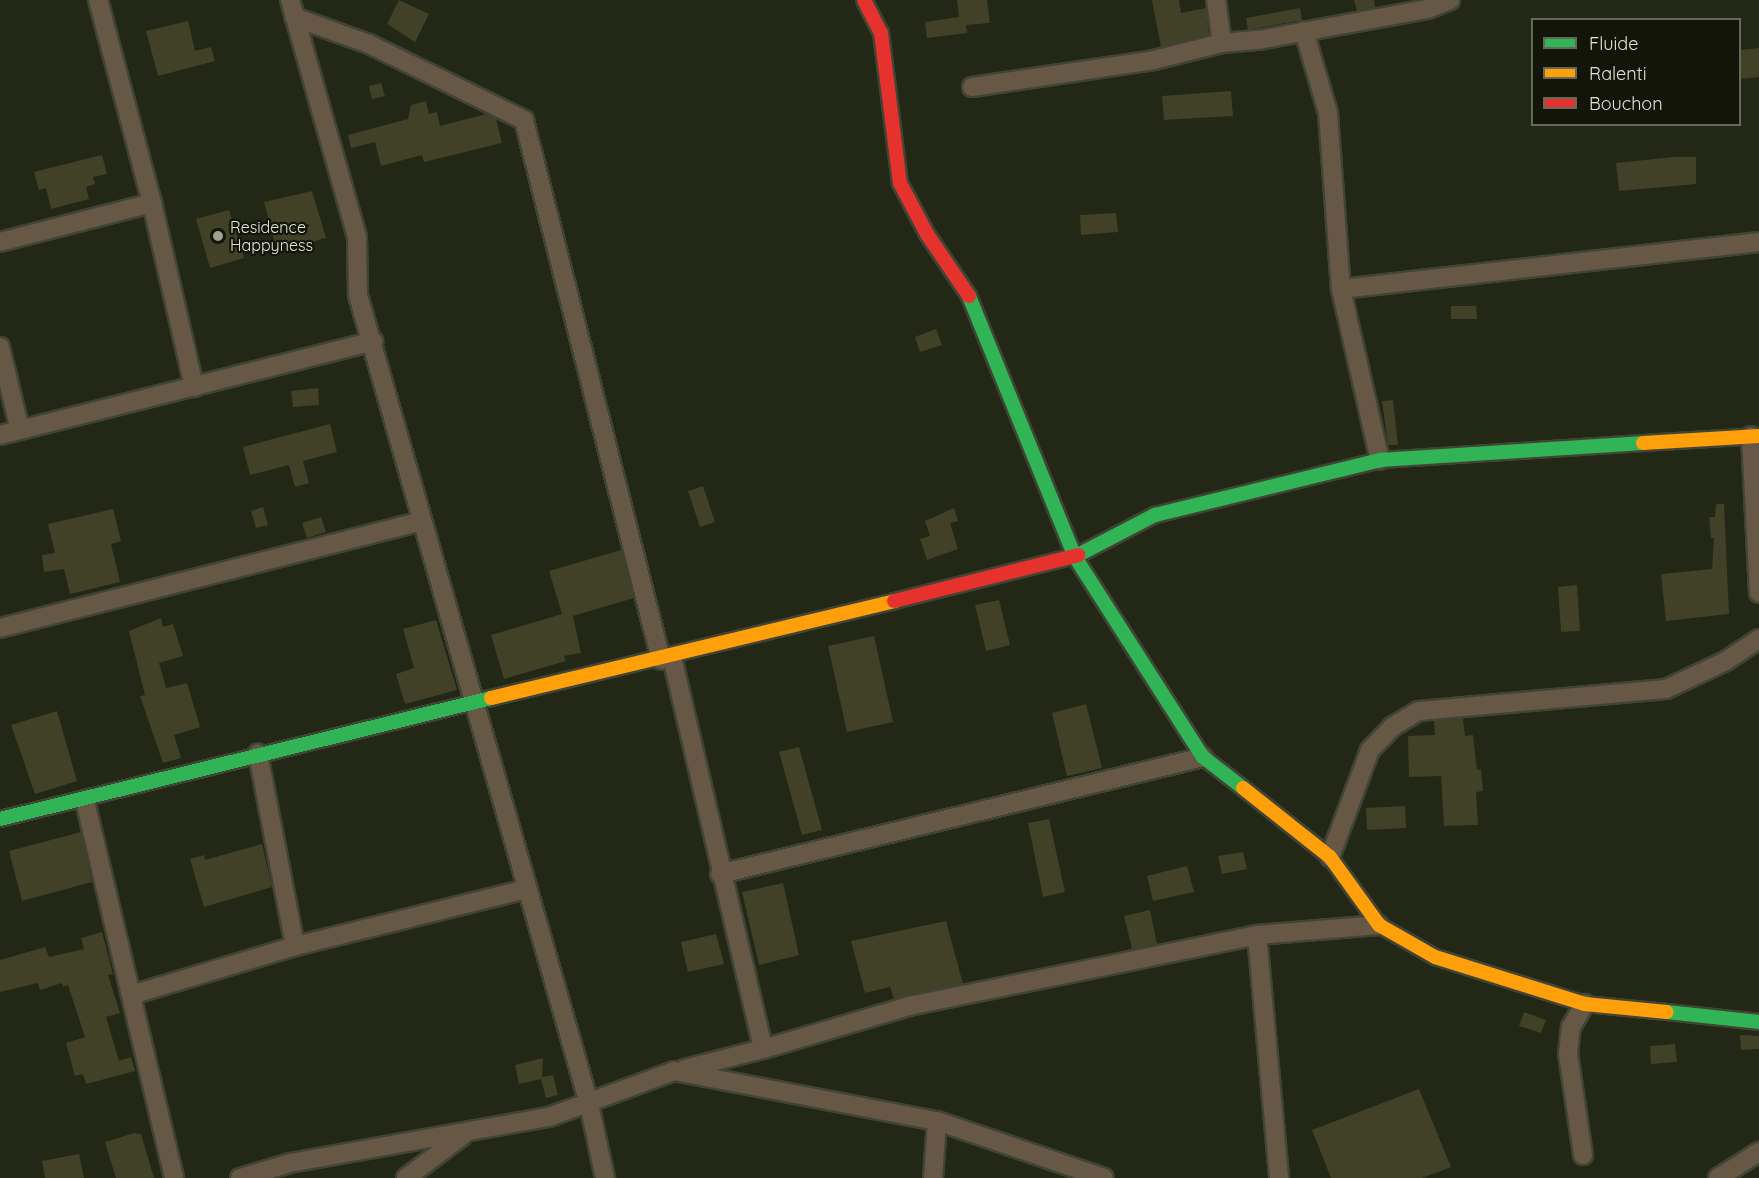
<!DOCTYPE html>
<style>
body{margin:0}
#map{position:relative;width:1759px;height:1178px;overflow:hidden;background:#232715;font-family:Quicksand,sans-serif}
div>[style]{position:absolute}
[style*='--x']{left:calc(var(--x)*1px);top:calc(var(--y)*1px);width:calc(var(--w)*1px);rotate:calc(var(--a)*1deg)}
.building>*{inset:0;background:#404126}
.roads{filter:drop-shadow(2px 0 #404435) drop-shadow(-2px 0 #404435) drop-shadow(0 2px #404435) drop-shadow(0 -2px #404435)}
.street>*{height:18px;margin:-9px;padding:0 9px;transform-origin:9px;border-radius:9px;background:#675745}
.fast>*{height:14px;margin:-7px;padding:0 7px;transform-origin:7px;border-radius:7px;background:#30b455}
.slow>*{height:14px;margin:-7px;padding:0 7px;transform-origin:7px;border-radius:7px;background:#ff9f0a}
.jam>*{height:14px;margin:-7px;padding:0 7px;transform-origin:7px;border-radius:7px;background:#e5322d}
.dots>*{width:16px;height:16px;translate:-50% -50%;box-sizing:border-box;border:3px solid #121507;border-radius:50%}
span{translate:-50% -50%;white-space:nowrap;text-align:center;line-height:1.15;-webkit-text-stroke:4.5px #121507;paint-order:stroke}
.poi-label{font-size:16px;color:#e0e5d2}
.left{translate:0 -50%;text-align:left}
.legend{position:absolute;left:1531px;top:18px;width:210px;height:108px;box-sizing:border-box;background:#121507;border:2px solid #646858;margin:0;padding:8px 10px;list-style:none;font-size:18px;color:#e0e5d2}
.legend li{display:flex;align-items:center;gap:12px;height:30px}
.legend b{width:30px;border:2px solid #646858}
</style>
<div id="map">
<div class="building">
<div style="clip-path:polygon(399px 0,429px 14px,415px 42px,387px 24px)"></div>
<div style="clip-path:polygon(957px 0,987px 0,990px 23px,966px 25px,967px 33px,927px 38px,925px 22px,959px 17px)"></div>
<div style="clip-path:polygon(1152px 0,1179px 0,1181px 13px,1206px 8px,1209px 35px,1161px 47px)"></div>
<div style="clip-path:polygon(1354px 0,1374px 0,1375px 7px,1357px 11px)"></div>
<div style="clip-path:polygon(1300px 8px,1302px 20px,1248px 30px,1246px 18px)"></div>
<div style="clip-path:polygon(188px 21px,195px 51px,211px 47px,215px 61px,158px 76px,146px 31px)"></div>
<div style="clip-path:polygon(1759px 48px,1759px 77px,1740px 79px,1740px 50px)"></div>
<div style="clip-path:polygon(381px 83px,385px 96px,372px 99px,369px 86px)"></div>
<div style="clip-path:polygon(1231px 91px,1233px 116px,1164px 120px,1162px 96px)"></div>
<div style="clip-path:polygon(426px 101px,429px 114px,437px 112px,440px 126px,486px 114px,496px 119px,502px 143px,424px 162px,422px 155px,381px 166px,375px 142px,351px 148px,348px 135px,408px 119px,411px 105px)"></div>
<div style="clip-path:polygon(102px 155px,107px 174px,93px 177px,95px 184px,86px 187px,89px 199px,51px 209px,46px 188px,39px 190px,34px 172px)"></div>
<div style="clip-path:polygon(1674px 157px,1696px 157px,1696px 184px,1619px 191px,1616px 163px)"></div>
<div style="clip-path:polygon(312px 191px,326px 238px,277px 252px,264px 202px)"></div>
<div style="clip-path:polygon(229px 210px,244px 258px,210px 268px,196px 219px)"></div>
<div style="clip-path:polygon(1116px 213px,1118px 232px,1081px 235px,1080px 215px)"></div>
<div style="clip-path:polygon(1451px 306px,1476px 306px,1477px 319px,1451px 319px)"></div>
<div style="clip-path:polygon(936px 329px,942px 345px,920px 352px,915px 337px)"></div>
<div style="clip-path:polygon(318px 388px,319px 405px,293px 407px,291px 391px)"></div>
<div style="clip-path:polygon(1393px 400px,1398px 445px,1388px 445px,1382px 401px)"></div>
<div style="clip-path:polygon(330px 424px,337px 452px,303px 461px,309px 483px,295px 487px,289px 465px,250px 475px,243px 447px)"></div>
<div style="clip-path:polygon(703px 486px,715px 522px,700px 527px,688px 491px)"></div>
<div style="clip-path:polygon(1716px 504px,1724px 504px,1729px 614px,1666px 621px,1661px 574px,1712px 569px,1714px 538px,1711px 538px,1709px 517px,1715px 517px)"></div>
<div style="clip-path:polygon(263px 507px,268px 525px,256px 528px,251px 511px)"></div>
<div style="clip-path:polygon(954px 508px,958px 521px,950px 523px,958px 549px,927px 560px,920px 539px,930px 536px,925px 521px)"></div>
<div style="clip-path:polygon(113px 509px,121px 541px,111px 544px,120px 582px,70px 594px,64px 569px,44px 572px,42px 555px,55px 553px,48px 524px)"></div>
<div style="clip-path:polygon(321px 517px,326px 532px,307px 538px,302px 523px)"></div>
<div style="clip-path:polygon(621px 550px,634px 598px,573px 616px,581px 653px,564px 656px,566px 661px,504px 679px,491px 635px,562px 614px,549px 571px)"></div>
<div style="clip-path:polygon(1577px 585px,1580px 631px,1561px 632px,1558px 587px)"></div>
<div style="clip-path:polygon(999px 600px,1010px 645px,986px 651px,975px 605px)"></div>
<div style="clip-path:polygon(161px 618px,163px 627px,173px 624px,183px 656px,159px 663px,166px 688px,187px 683px,200px 727px,174px 735px,181px 758px,163px 763px,140px 696px,145px 695px,129px 631px)"></div>
<div style="clip-path:polygon(436px 620px,457px 690px,405px 704px,396px 674px,414px 668px,403px 629px)"></div>
<div style="clip-path:polygon(874px 636px,893px 722px,847px 732px,828px 646px)"></div>
<div style="clip-path:polygon(1086px 704px,1102px 768px,1067px 776px,1052px 713px)"></div>
<div style="clip-path:polygon(57px 711px,77px 781px,35px 794px,11px 725px)"></div>
<div style="clip-path:polygon(1463px 718px,1465px 736px,1473px 735px,1477px 770px,1481px 769px,1483px 791px,1476px 792px,1478px 825px,1444px 826px,1441px 776px,1409px 777px,1408px 736px,1435px 735px,1434px 721px)"></div>
<div style="clip-path:polygon(799px 747px,822px 830px,802px 835px,779px 752px)"></div>
<div style="clip-path:polygon(1405px 806px,1406px 828px,1367px 830px,1366px 808px)"></div>
<div style="clip-path:polygon(1049px 819px,1065px 892px,1043px 897px,1028px 823px)"></div>
<div style="clip-path:polygon(81px 832px,92px 882px,22px 901px,9px 851px)"></div>
<div style="clip-path:polygon(262px 844px,272px 887px,204px 907px,190px 859px,204px 855px,205px 860px)"></div>
<div style="clip-path:polygon(1243px 852px,1247px 869px,1222px 874px,1218px 856px)"></div>
<div style="clip-path:polygon(1187px 866px,1194px 892px,1153px 901px,1147px 876px)"></div>
<div style="clip-path:polygon(783px 883px,799px 955px,759px 965px,742px 892px)"></div>
<div style="clip-path:polygon(1150px 910px,1157px 944px,1132px 949px,1124px 916px)"></div>
<div style="clip-path:polygon(946px 921px,963px 984px,894px 999px,890px 987px,865px 993px,851px 941px)"></div>
<div style="clip-path:polygon(102px 932px,113px 974px,108px 975px,120px 1013px,106px 1017px,119px 1061px,131px 1057px,135px 1071px,86px 1084px,83px 1074px,75px 1076px,66px 1043px,85px 1037px,68px 985px,63px 987px,62px 983px,40px 990px,38px 983px,0 992px,0 960px,45px 947px,49px 957px,84px 949px,81px 938px)"></div>
<div style="clip-path:polygon(716px 934px,724px 964px,688px 972px,681px 942px)"></div>
<div style="clip-path:polygon(1524px 1012px,1546px 1020px,1541px 1033px,1519px 1026px)"></div>
<div style="clip-path:polygon(1740px 1035px,1759px 1036px,1759px 1049px,1741px 1050px)"></div>
<div style="clip-path:polygon(1675px 1044px,1677px 1062px,1651px 1064px,1650px 1046px)"></div>
<div style="clip-path:polygon(543px 1058px,542px 1077px,553px 1075px,558px 1095px,546px 1098px,541px 1079px,519px 1084px,515px 1065px)"></div>
<div style="clip-path:polygon(1419px 1089px,1451px 1167px,1422px 1178px,1331px 1178px,1312px 1130px)"></div>
<div style="clip-path:polygon(134px 1133px,141px 1134px,154px 1178px,116px 1178px,105px 1142px)"></div>
<div style="clip-path:polygon(79px 1154px,84px 1178px,45px 1178px,42px 1161px)"></div>
</div>
<div class="roads">
<div class="street">
<div style="--x:98;--y:0;--w:210;--a:75.1"></div>
<div style="--x:152;--y:203;--w:189;--a:77.1"></div>
<div style="--x:290;--y:0;--w:246;--a:74.2"></div>
<div style="--x:357;--y:237;--w:58;--a:89"></div>
<div style="--x:358;--y:295;--w:841;--a:74.06"></div>
<div style="--x:589;--y:1104;--w:76;--a:77.8"></div>
<div style="--x:1216;--y:0;--w:43;--a:82.1"></div>
<div style="--x:294;--y:17;--w:80;--a:19.8"></div>
<div style="--x:369;--y:44;--w:173;--a:26.1"></div>
<div style="--x:524;--y:120;--w:557;--a:75.76"></div>
<div style="--x:1304;--y:31;--w:85;--a:73.7"></div>
<div style="--x:1328;--y:113;--w:176;--a:85.8"></div>
<div style="--x:1341;--y:289;--w:175;--a:77.2"></div>
<div style="--x:972;--y:87;--w:184;--a:-8.4"></div>
<div style="--x:1154;--y:60;--w:70;--a:-14"></div>
<div style="--x:1222;--y:43;--w:37;--a:-5"></div>
<div style="--x:1259;--y:40;--w:172;--a:-10.4"></div>
<div style="--x:1428;--y:9;--w:24;--a:-22"></div>
<div style="--x:0;--y:242;--w:157;--a:-14.4"></div>
<div style="--x:1341;--y:289;--w:421;--a:-6.4"></div>
<div style="--x:0;--y:347;--w:85;--a:76.5"></div>
<div style="--x:0;--y:435;--w:385;--a:-14.1"></div>
<div style="--x:1751;--y:436;--w:157;--a:87.1"></div>
<div style="--x:0;--y:628;--w:435;--a:-14.2"></div>
<div style="--x:672;--y:657;--w:402;--a:76.9"></div>
<div style="--x:763;--y:1049;--w:81;--a:165.8"></div>
<div style="--x:85;--y:801;--w:387;--a:76.7"></div>
<div style="--x:1330;--y:857;--w:114;--a:-69.5"></div>
<div style="--x:1370;--y:750;--w:32;--a:-46"></div>
<div style="--x:1392;--y:727;--w:31;--a:-31"></div>
<div style="--x:1419;--y:711;--w:248;--a:-5.1"></div>
<div style="--x:1666;--y:689;--w:64;--a:-25"></div>
<div style="--x:1724;--y:662;--w:42;--a:-33.3"></div>
<div style="--x:720;--y:874;--w:497;--a:-13.6"></div>
<div style="--x:1257;--y:935;--w:244;--a:84.8"></div>
<div style="--x:295;--y:946;--w:239;--a:-13.8"></div>
<div style="--x:131;--y:995;--w:171;--a:-16.6"></div>
<div style="--x:295;--y:946;--w:196;--a:-100.9"></div>
<div style="--x:763;--y:1049;--w:152;--a:-16.4"></div>
<div style="--x:909;--y:1006;--w:355;--a:-11.5"></div>
<div style="--x:1257;--y:935;--w:122;--a:-4.7"></div>
<div style="--x:1583;--y:1155;--w:102;--a:-98.4"></div>
<div style="--x:1568;--y:1054;--w:27;--a:-84"></div>
<div style="--x:1571;--y:1027;--w:27;--a:-59"></div>
<div style="--x:240;--y:1178;--w:52;--a:-16.7"></div>
<div style="--x:290;--y:1163;--w:263;--a:-10.1"></div>
<div style="--x:549;--y:1117;--w:133;--a:-20.2"></div>
<div style="--x:674;--y:1071;--w:268;--a:10.8"></div>
<div style="--x:937;--y:1121;--w:176;--a:18.8"></div>
<div style="--x:406;--y:1178;--w:70;--a:-36.9"></div>
<div style="--x:933;--y:1178;--w:57;--a:-86"></div>
<div style="--x:1718;--y:1178;--w:49;--a:-32.4"></div>
</div>
<div class="fast">
<div style="--x:969;--y:296;--w:282;--a:67.9"></div>
<div style="--x:1075;--y:557;--w:237;--a:57.4"></div>
<div style="--x:1203;--y:757;--w:51;--a:37.8"></div>
<div style="--x:1078;--y:555;--w:87;--a:-27.5"></div>
<div style="--x:1155;--y:515;--w:232;--a:-13.7"></div>
<div style="--x:1380;--y:460;--w:264;--a:-3.7"></div>
<div style="--x:0;--y:819;--w:506;--a:-13.84"></div>
<div style="--x:1667;--y:1012;--w:93;--a:6.2"></div>
</div>
<div class="slow">
<div style="--x:1643;--y:443;--w:116;--a:-3.5"></div>
<div style="--x:491;--y:698;--w:415;--a:-13.5"></div>
<div style="--x:1243;--y:788;--w:111;--a:38.4"></div>
<div style="--x:1330;--y:857;--w:84;--a:54.2"></div>
<div style="--x:1379;--y:925;--w:64;--a:29.7"></div>
<div style="--x:1435;--y:957;--w:157;--a:17.4"></div>
<div style="--x:1585;--y:1004;--w:82;--a:5.6"></div>
</div>
<div class="jam">
<div style="--x:864;--y:0;--w:37;--a:63"></div>
<div style="--x:881;--y:33;--w:151;--a:82.8"></div>
<div style="--x:900;--y:183;--w:58;--a:62.1"></div>
<div style="--x:927;--y:234;--w:75;--a:55.9"></div>
<div style="--x:894;--y:601;--w:190;--a:-14"></div>
</div>
</div>
<div class="dots">
<div style="left:218px;top:236px;background:#9ea290"></div>
</div>
<div class="poi-label">
<span class="left" style="left:230px;top:236px">Residence<br>Happyness</span>
</div>
<ul class="legend">
<li><b style="height:8px;background:#30b455"></b>Fluide</li>
<li><b style="height:8px;background:#ff9f0a"></b>Ralenti</li>
<li><b style="height:8px;background:#e5322d"></b>Bouchon</li>
</ul>
</div>
